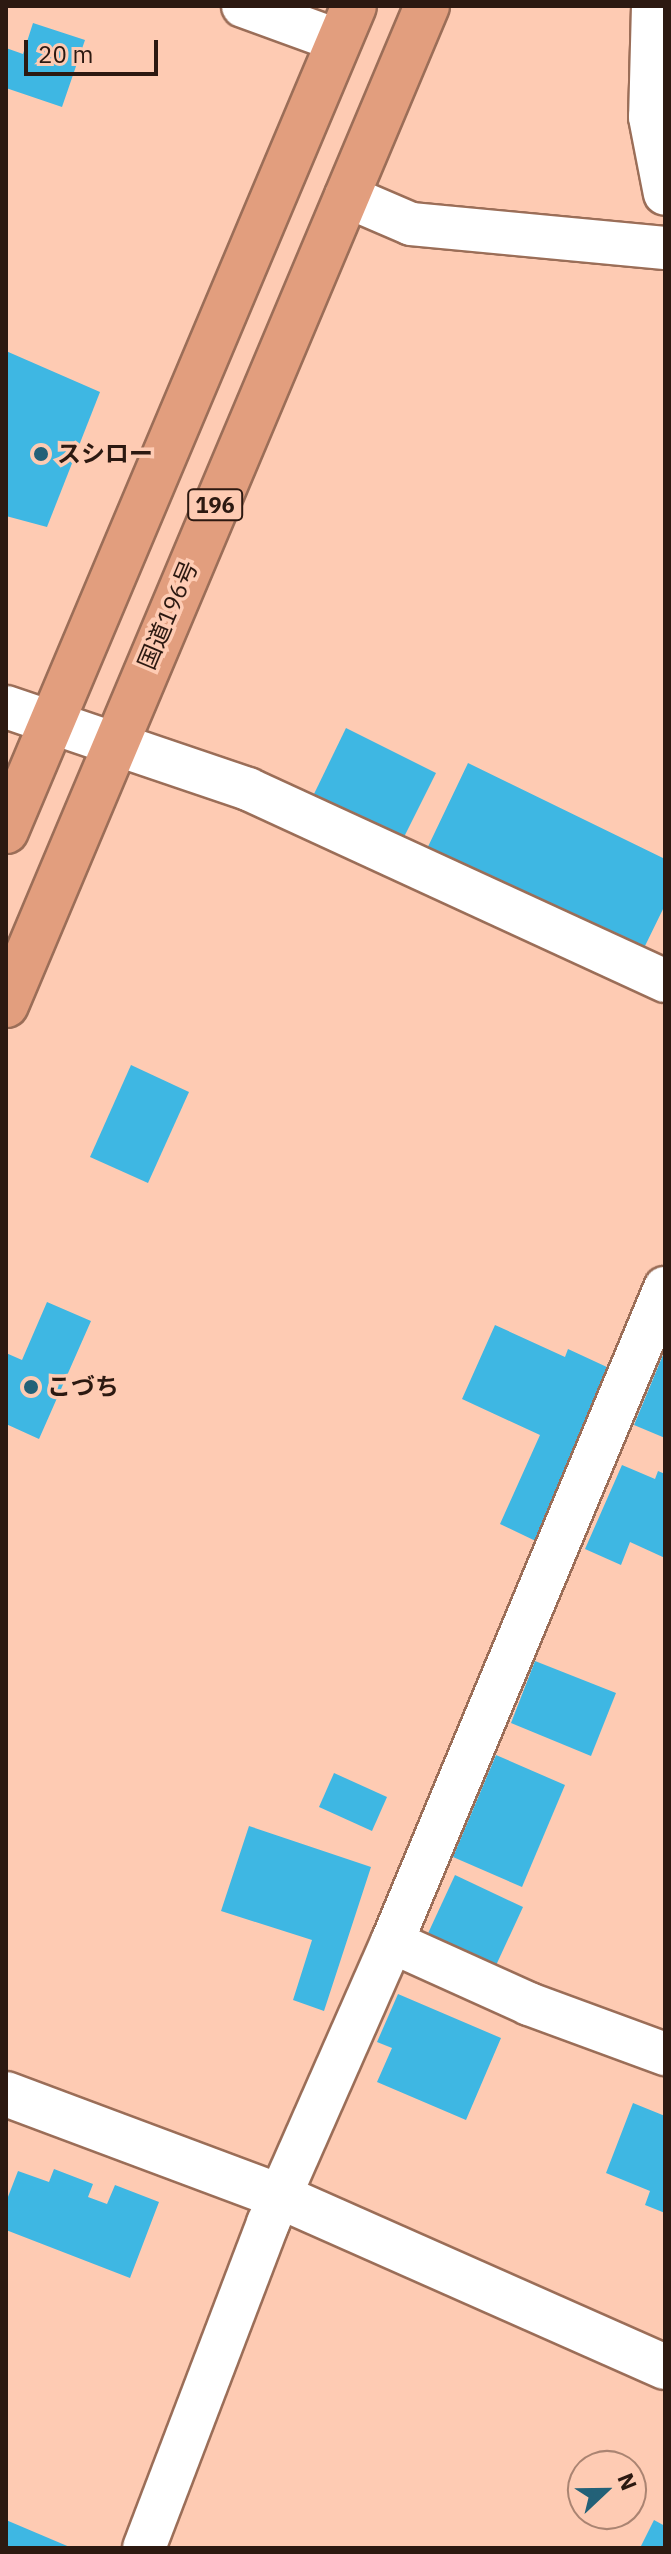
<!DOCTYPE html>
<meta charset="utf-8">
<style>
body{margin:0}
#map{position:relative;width:671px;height:2554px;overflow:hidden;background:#fecbb3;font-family:"IBM Plex Sans","Noto Sans JP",sans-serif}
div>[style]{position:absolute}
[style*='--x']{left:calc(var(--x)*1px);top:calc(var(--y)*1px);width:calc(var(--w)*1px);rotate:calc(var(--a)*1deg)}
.building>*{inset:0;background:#3eb7e3}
.roads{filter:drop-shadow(2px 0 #9b6e58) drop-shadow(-2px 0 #9b6e58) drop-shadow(0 2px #9b6e58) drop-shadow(0 -2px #9b6e58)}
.minor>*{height:42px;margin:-21px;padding:0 21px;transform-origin:21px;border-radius:21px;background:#fff}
.tertiary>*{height:44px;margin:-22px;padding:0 22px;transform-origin:22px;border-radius:22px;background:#fff}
.trunk>*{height:44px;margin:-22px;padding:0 22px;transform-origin:22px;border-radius:22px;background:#e29e7e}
.dots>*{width:22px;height:22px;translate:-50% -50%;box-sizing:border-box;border:4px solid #fecbb3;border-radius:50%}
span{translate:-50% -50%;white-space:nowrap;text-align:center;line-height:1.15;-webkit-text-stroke:7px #fecbb3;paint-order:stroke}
.shield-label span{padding:2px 6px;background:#fecbb3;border:2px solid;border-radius:6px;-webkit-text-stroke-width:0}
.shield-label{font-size:22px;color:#2c1911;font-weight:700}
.poi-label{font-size:24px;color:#2c1911;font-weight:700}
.left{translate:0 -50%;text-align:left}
.street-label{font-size:24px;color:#2c1911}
.frame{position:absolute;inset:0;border:8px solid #2c1911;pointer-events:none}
.north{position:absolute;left:567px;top:2450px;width:80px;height:80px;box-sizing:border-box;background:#fecbb3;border:2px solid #aa8472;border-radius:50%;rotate:68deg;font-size:22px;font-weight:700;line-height:32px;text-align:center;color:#2c1911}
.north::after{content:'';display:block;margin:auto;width:28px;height:36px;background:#236178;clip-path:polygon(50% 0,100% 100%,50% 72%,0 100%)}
.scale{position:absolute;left:24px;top:40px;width:134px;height:36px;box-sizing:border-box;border:4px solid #2c1911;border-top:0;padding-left:10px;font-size:24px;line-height:28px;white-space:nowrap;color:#2c1911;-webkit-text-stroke:6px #fecbb3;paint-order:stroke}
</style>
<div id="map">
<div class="building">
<div style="clip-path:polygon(33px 23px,85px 40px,62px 107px,6px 88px,6px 48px,23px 54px)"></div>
<div style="clip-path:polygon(6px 351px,100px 392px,47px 527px,6px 516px)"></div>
<div style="clip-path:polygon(346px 728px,436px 773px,403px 839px,314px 794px)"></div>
<div style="clip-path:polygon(468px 763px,665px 859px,665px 905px,644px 948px,585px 919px,579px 932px,424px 855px)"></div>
<div style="clip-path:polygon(131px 1065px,189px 1092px,148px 1183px,90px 1157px)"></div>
<div style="clip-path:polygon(47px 1302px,91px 1321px,39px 1439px,6px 1424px,6px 1353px,22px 1360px)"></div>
<div style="clip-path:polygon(495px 1325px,565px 1357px,568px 1349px,622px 1374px,544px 1545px,500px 1524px,540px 1435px,462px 1399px)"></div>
<div style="clip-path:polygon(665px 1350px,665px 1438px,634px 1425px)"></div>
<div style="clip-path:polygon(622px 1465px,655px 1479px,658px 1471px,665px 1474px,665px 1558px,630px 1542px,621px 1565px,585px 1549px)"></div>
<div style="clip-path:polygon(535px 1661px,616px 1693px,591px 1756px,511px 1723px)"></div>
<div style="clip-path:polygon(496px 1755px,565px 1785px,522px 1887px,453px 1857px)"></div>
<div style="clip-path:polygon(334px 1773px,387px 1797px,372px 1831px,319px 1807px)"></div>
<div style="clip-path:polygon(249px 1826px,371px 1867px,324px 2011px,293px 2000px,312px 1940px,221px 1911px)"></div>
<div style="clip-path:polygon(455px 1875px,523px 1907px,492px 1974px,424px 1942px)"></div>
<div style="clip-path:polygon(398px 1994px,501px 2038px,466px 2120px,377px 2082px,392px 2048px,377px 2042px)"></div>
<div style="clip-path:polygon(633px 2103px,665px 2116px,665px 2213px,645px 2205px,650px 2191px,606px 2173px)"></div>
<div style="clip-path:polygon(54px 2169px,93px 2184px,88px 2197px,107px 2204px,115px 2185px,159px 2202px,130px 2278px,6px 2230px,6px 2202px,18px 2171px,49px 2182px)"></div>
<div style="clip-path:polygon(6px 2520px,72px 2548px,6px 2548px)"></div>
<div style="clip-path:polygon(654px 2520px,665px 2526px,665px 2548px,640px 2548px)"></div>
</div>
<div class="roads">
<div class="minor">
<div style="--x:243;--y:6;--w:102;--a:20"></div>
<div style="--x:653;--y:6;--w:111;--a:91.5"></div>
<div style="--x:650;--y:117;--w:78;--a:79"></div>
<div style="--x:346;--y:196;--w:71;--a:23.3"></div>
<div style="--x:411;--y:224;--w:255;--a:5.4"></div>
<div style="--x:6;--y:707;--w:256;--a:18.7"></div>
<div style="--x:248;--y:789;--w:459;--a:24.7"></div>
<div style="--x:392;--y:1942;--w:150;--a:24.3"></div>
<div style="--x:529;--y:2004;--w:145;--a:20.2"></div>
<div style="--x:144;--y:2548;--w:348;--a:-69.1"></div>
<div style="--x:268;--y:2223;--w:307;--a:-66.2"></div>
<div style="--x:392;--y:1942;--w:709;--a:-67.34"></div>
</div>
<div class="tertiary">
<div style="--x:6;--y:2094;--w:291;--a:20.5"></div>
<div style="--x:279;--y:2196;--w:422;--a:23.9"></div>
</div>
<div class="trunk">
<div style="--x:6;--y:831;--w:895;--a:-67.13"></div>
<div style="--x:6;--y:1005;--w:1084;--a:-67.15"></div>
</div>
</div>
<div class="dots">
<div style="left:41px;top:454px;background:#236178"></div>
<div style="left:31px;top:1387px;background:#236178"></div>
</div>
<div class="shield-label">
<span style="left:215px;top:505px">196</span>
</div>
<div class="poi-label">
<span class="left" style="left:57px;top:454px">スシロー</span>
<span class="left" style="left:47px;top:1387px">こづち</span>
</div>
<div class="street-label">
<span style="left:168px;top:615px;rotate:-67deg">国道196号</span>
</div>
<div class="frame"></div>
<div class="north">N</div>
<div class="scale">20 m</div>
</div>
